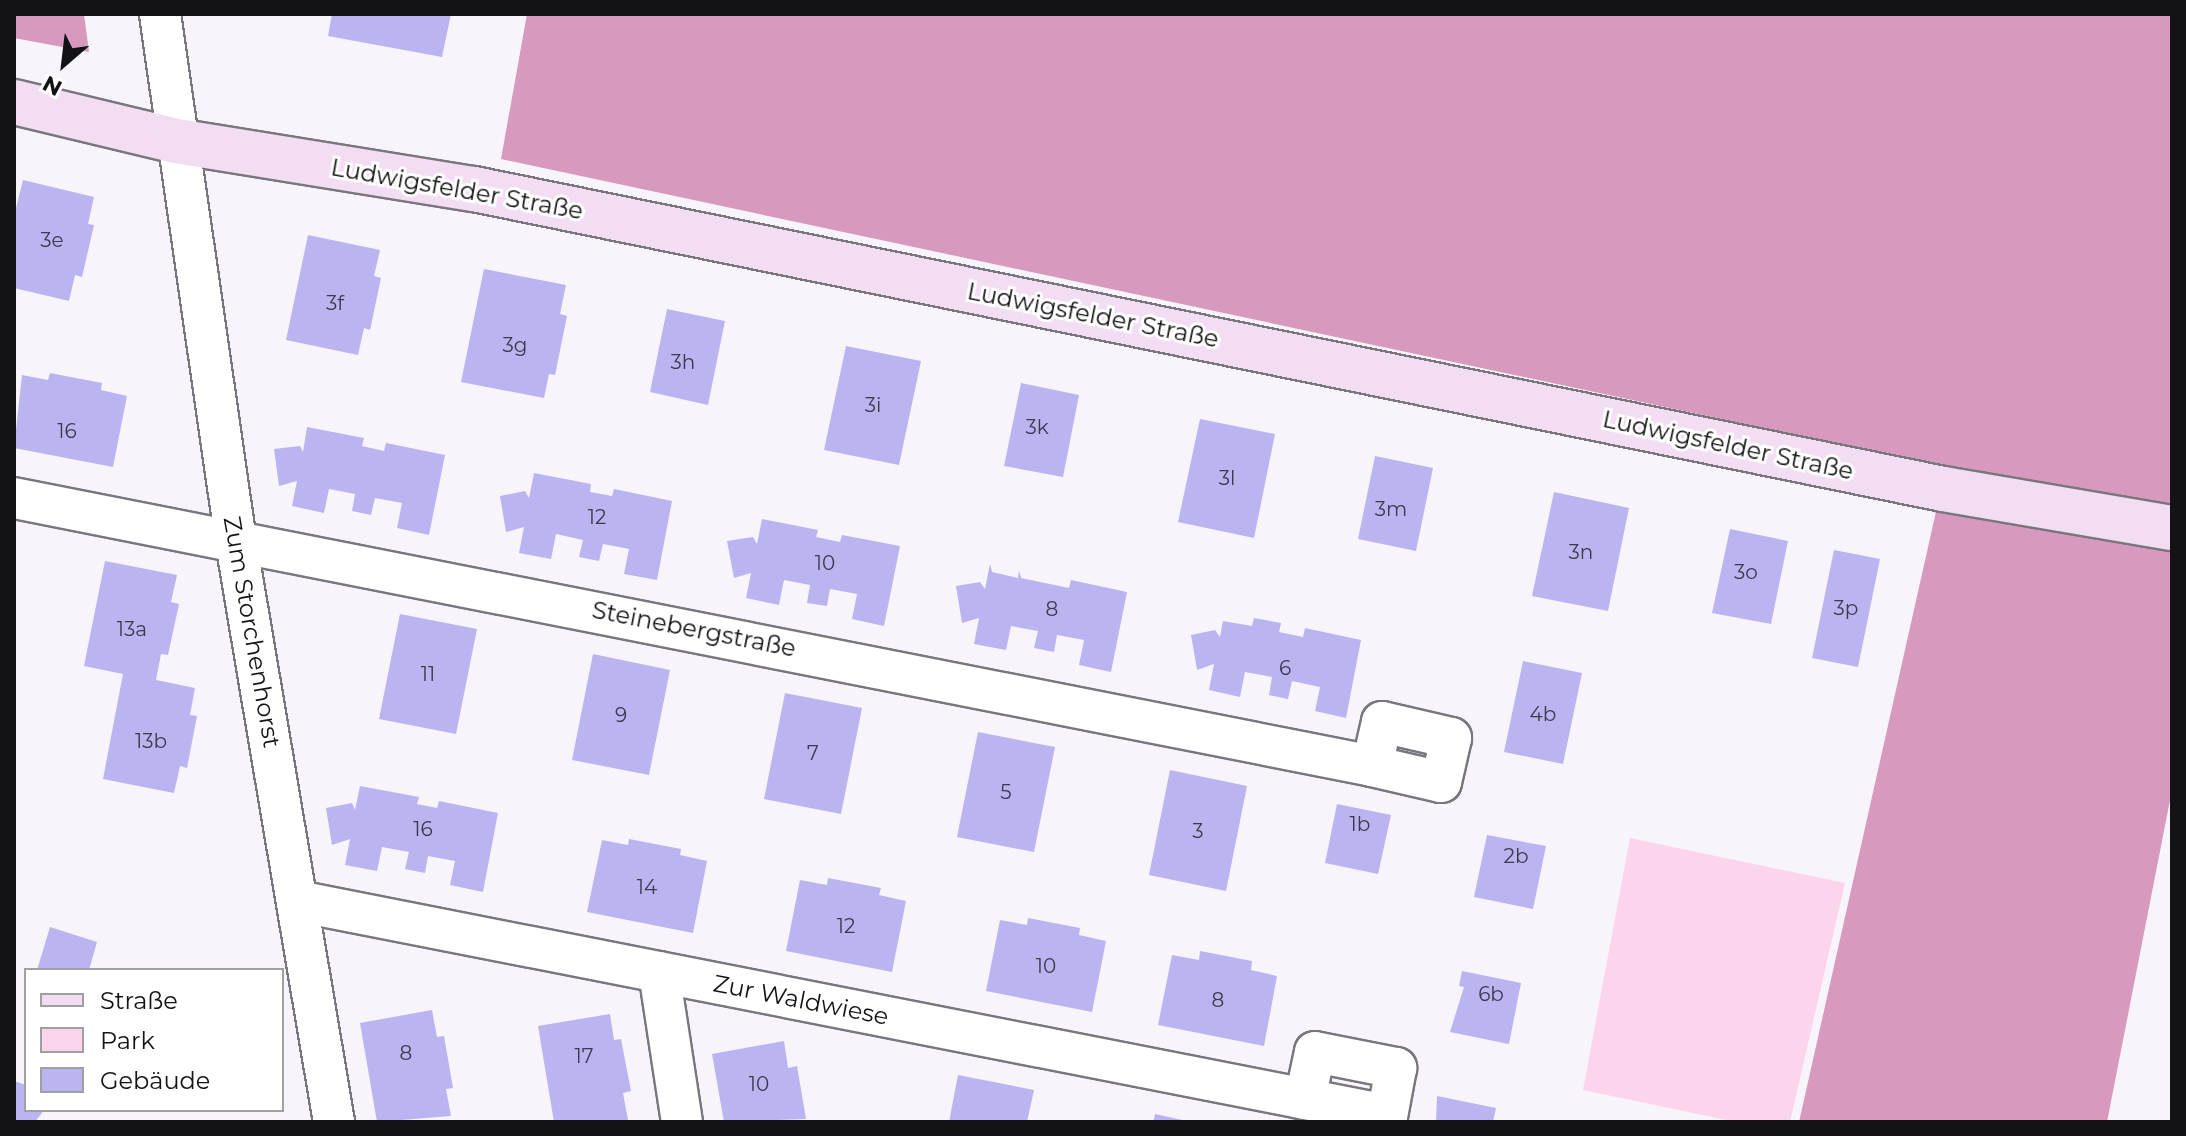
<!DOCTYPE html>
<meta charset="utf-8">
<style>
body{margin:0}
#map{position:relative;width:2186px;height:1136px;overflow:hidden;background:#f8f4fc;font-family:Montserrat,sans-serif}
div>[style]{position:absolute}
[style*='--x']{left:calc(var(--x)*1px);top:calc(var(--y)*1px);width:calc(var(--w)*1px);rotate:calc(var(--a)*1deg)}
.green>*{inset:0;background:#fcd4eb}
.forest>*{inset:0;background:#d79abe}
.building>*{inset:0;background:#bab4f1}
.roads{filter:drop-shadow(2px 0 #79767d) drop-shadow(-2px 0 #79767d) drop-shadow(0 2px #79767d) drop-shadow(0 -2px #79767d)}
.street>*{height:40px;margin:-20px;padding:0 20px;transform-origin:20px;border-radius:20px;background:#fff}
.secondary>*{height:44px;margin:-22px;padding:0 22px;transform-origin:22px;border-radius:22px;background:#f2ddf3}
span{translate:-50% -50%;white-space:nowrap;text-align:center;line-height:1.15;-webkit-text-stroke:6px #fff;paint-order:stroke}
.number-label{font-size:20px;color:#3d3a4c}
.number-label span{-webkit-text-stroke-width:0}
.street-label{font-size:24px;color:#131215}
.frame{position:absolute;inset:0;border:16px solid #131215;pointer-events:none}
.legend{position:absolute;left:24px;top:968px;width:260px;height:144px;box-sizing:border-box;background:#fff;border:2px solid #a1a0a1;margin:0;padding:10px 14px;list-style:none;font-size:24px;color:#131215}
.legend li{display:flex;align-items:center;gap:16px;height:40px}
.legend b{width:40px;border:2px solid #a1a0a1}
.north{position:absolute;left:24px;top:24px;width:80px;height:80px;-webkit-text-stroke:6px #fff;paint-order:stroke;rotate:208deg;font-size:22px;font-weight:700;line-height:32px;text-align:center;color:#131215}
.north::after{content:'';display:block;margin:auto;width:28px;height:36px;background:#131215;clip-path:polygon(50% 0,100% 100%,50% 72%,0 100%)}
</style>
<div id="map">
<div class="green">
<div style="clip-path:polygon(1630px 838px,1845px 883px,1790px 1122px,1736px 1122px,1583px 1090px)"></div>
</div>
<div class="forest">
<div style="clip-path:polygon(14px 14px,84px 14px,89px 52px,14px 38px)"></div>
<div style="clip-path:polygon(527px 14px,2172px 14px,2172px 790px,2107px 1122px,1799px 1122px,1946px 467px,501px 159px)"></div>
</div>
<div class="building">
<div style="clip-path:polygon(332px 14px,451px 14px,442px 57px,328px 36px)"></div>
<div style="clip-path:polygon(23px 180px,94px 197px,88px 224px,94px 225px,82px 277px,75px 275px,69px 301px,14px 288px,14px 216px)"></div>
<div style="clip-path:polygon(308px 235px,380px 250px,374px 276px,381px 278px,370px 330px,364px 328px,358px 355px,286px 340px)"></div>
<div style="clip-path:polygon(484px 269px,566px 285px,560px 314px,567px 316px,555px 375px,549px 374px,544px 398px,461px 382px)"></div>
<div style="clip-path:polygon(667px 309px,725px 321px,708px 405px,650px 392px)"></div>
<div style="clip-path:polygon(846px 346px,921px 361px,899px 465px,824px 450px)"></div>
<div style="clip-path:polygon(50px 373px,102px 383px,101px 390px,127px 396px,113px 467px,14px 448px,22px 375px,48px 380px)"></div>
<div style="clip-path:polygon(1021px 383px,1079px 395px,1063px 477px,1004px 466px)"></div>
<div style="clip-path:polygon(1200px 419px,1275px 434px,1254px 538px,1178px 522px)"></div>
<div style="clip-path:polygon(307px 427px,364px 438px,362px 446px,384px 451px,386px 443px,445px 455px,429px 535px,397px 528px,402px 503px,375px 498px,371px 515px,352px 511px,355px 494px,329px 489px,324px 513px,292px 506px,297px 481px,279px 486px,274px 449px,300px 446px,303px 452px)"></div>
<div style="clip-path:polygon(1375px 456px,1433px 468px,1416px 551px,1358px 539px)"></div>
<div style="clip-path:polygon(534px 473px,591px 484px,590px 492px,612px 496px,614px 489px,672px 501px,657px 580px,624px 574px,629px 549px,603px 544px,599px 561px,579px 557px,583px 540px,556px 534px,551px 559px,519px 553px,524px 527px,506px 532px,500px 496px,525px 491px,529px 498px)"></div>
<div style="clip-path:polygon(1554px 492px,1629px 508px,1608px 611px,1532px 596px)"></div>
<div style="clip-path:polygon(762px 519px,818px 530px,816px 537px,840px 542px,842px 535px,900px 546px,884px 626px,852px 619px,857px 594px,830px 589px,827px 606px,807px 603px,810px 585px,784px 580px,779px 605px,746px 598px,751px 573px,734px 578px,727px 541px,753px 537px,757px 544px)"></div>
<div style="clip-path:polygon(1730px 529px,1788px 541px,1771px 624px,1712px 613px)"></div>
<div style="clip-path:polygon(1834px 550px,1880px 559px,1858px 667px,1812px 658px)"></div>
<div style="clip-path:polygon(105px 561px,177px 575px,171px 602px,179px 604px,168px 655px,161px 654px,156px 680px,195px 688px,190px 715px,197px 716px,187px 768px,180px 766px,174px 793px,103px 779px,123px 674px,84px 666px)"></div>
<div style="clip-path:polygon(990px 564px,992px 572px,1018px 578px,1019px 570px,1021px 578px,1069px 588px,1071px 580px,1127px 592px,1111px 672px,1079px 665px,1084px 640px,1057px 635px,1054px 652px,1034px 648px,1038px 631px,1011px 626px,1006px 650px,974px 644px,979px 618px,962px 623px,956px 586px,980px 582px,985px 589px)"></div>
<div style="clip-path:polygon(400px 614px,477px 629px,456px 734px,379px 719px)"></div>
<div style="clip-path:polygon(1254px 618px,1281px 623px,1279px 632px,1303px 637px,1305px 628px,1361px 640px,1346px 718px,1315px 711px,1320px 687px,1292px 681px,1288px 699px,1269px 695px,1272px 677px,1245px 672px,1240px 697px,1209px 690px,1214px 664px,1197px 670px,1191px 635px,1215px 630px,1220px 637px,1223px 621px,1252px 626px)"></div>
<div style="clip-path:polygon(593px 654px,670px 670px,649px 775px,572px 760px)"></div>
<div style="clip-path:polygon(1523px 661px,1582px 673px,1563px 764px,1504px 752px)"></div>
<div style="clip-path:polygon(785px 693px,862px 708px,841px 814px,764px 799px)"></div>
<div style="clip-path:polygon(978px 732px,1055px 747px,1034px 852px,957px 837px)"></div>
<div style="clip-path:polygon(1170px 770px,1247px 786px,1226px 891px,1149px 875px)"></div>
<div style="clip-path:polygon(360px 786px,419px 797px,417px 804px,437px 808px,439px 801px,498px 813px,483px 892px,450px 885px,455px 861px,428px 856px,425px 873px,405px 869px,409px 852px,382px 847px,377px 871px,345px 865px,350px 839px,332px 845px,326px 808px,352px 803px,355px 810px)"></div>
<div style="clip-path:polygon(1337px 804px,1391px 815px,1378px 874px,1325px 863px)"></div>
<div style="clip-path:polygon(1487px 835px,1546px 846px,1533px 909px,1474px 897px)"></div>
<div style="clip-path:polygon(629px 839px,681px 849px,680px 855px,707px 861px,693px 933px,587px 912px,602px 840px,628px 845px)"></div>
<div style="clip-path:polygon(828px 878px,881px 888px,879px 895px,906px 901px,892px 972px,786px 951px,800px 880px,827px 885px)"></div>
<div style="clip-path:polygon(1028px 918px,1080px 928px,1079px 935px,1106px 941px,1092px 1012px,986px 991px,1000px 920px,1027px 925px)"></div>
<div style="clip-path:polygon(50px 927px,97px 942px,89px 970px,37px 970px)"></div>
<div style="clip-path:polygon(1200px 951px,1252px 961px,1251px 970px,1277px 976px,1264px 1046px,1158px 1025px,1172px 955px,1199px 960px)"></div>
<div style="clip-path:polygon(1462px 971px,1521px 983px,1509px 1044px,1450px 1032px,1464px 987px,1459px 986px)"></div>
<div style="clip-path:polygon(432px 1010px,437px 1037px,444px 1036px,453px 1088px,446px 1089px,451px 1116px,377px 1122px,360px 1023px)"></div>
<div style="clip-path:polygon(610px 1014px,614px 1040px,621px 1039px,631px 1091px,623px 1093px,628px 1120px,554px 1122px,538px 1026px)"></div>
<div style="clip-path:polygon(784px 1041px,788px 1068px,797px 1066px,806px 1119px,724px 1122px,712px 1054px)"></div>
<div style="clip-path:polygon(958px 1075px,1034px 1090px,1027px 1122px,949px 1122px)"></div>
<div style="clip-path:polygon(14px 1081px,26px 1085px,26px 1110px,44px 1110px,35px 1122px,14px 1122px)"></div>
<div style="clip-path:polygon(1437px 1096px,1496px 1108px,1493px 1122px,1436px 1122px)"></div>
<div style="clip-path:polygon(1155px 1114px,1187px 1121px,1187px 1122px,1153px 1122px)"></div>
</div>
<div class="roads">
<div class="street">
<div style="--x:160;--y:14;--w:533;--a:81.81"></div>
<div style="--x:236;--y:542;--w:588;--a:80.41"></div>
<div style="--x:14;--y:498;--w:1384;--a:11.16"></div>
<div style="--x:1372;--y:766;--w:45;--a:-77.2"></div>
<div style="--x:1382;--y:722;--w:71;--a:13.1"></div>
<div style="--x:1451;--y:738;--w:45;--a:102.8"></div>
<div style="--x:1441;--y:782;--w:71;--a:-166.9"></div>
<div style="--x:297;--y:901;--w:1111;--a:11.11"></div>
<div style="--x:659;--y:972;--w:152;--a:81.3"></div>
<div style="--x:1305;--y:1099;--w:48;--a:-78"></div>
<div style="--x:1315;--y:1052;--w:83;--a:11.2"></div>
<div style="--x:1396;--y:1068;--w:55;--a:100.5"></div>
</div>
<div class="secondary">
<div style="--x:14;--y:102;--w:167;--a:13.5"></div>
<div style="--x:176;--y:141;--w:302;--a:9.2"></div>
<div style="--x:474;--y:189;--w:1499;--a:11.54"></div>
<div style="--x:1943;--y:489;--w:232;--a:9.7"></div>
</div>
</div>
<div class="number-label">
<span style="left:52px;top:240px">3e</span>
<span style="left:335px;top:303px">3f</span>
<span style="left:515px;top:345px">3g</span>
<span style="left:683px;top:362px">3h</span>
<span style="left:873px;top:405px">3i</span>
<span style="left:1037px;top:427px">3k</span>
<span style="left:67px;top:431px">16</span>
<span style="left:1227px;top:478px">3l</span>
<span style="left:1391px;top:509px">3m</span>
<span style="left:597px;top:517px">12</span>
<span style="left:1581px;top:552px">3n</span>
<span style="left:825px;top:563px">10</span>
<span style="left:1746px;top:572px">3o</span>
<span style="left:1846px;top:608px">3p</span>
<span style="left:1052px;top:609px">8</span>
<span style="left:132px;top:629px">13a</span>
<span style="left:1285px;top:668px">6</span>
<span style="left:428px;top:674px">11</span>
<span style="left:1543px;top:714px">4b</span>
<span style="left:621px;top:715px">9</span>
<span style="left:151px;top:741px">13b</span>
<span style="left:813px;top:753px">7</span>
<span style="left:1006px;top:792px">5</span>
<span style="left:1360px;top:824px">1b</span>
<span style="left:423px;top:829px">16</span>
<span style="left:1198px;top:831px">3</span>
<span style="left:1516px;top:856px">2b</span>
<span style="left:647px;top:887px">14</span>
<span style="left:846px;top:926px">12</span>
<span style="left:1046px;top:966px">10</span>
<span style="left:1491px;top:994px">6b</span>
<span style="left:1218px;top:1000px">8</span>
<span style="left:406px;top:1053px">8</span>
<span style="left:584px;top:1056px">17</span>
<span style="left:759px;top:1084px">10</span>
</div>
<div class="street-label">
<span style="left:457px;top:189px;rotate:10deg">Ludwigsfelder Straße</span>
<span style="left:1093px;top:315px;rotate:11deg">Ludwigsfelder Straße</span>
<span style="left:1728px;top:445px;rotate:12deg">Ludwigsfelder Straße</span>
<span style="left:694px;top:629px;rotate:11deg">Steinebergstraße</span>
<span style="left:252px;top:632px;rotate:80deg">Zum Storchenhorst</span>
<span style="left:801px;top:1000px;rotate:11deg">Zur Waldwiese</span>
</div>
<div class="frame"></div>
<ul class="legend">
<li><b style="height:10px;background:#f2ddf3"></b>Straße</li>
<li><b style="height:22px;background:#fcd4eb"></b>Park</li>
<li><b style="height:22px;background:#bab4f1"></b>Gebäude</li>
</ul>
<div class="north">N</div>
</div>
